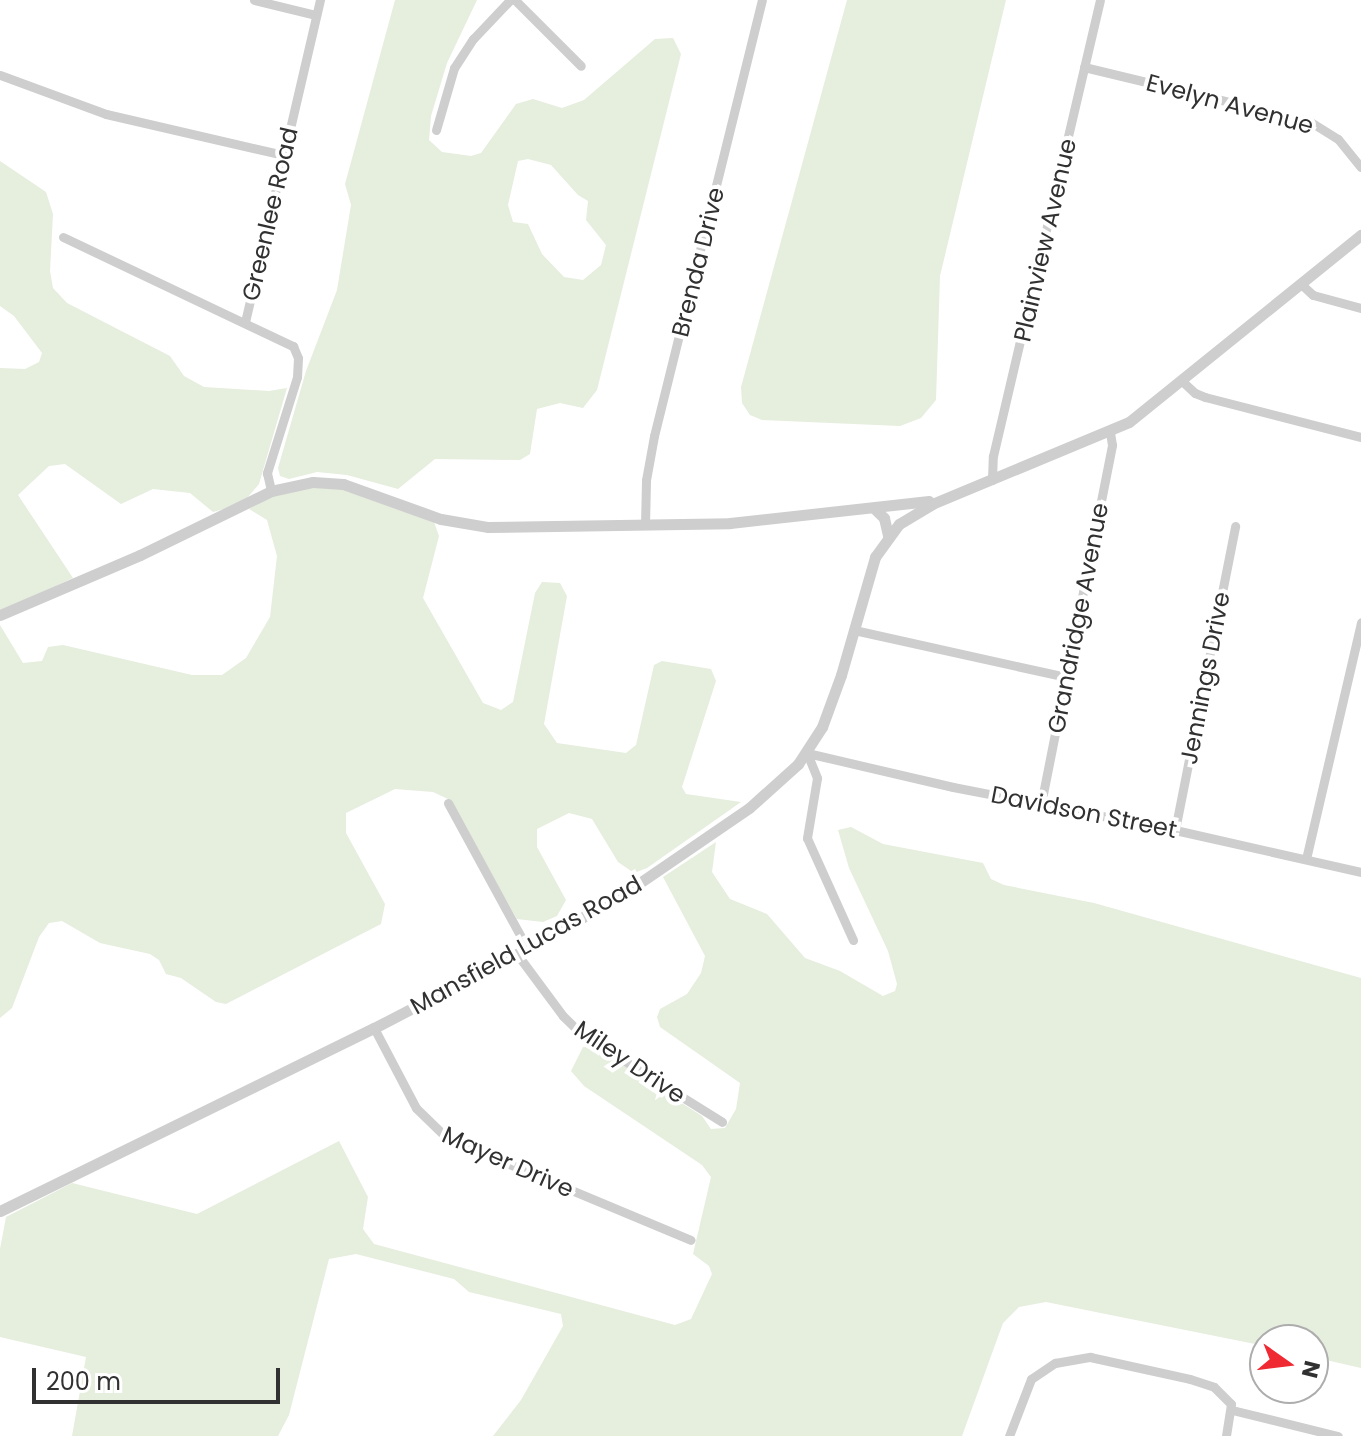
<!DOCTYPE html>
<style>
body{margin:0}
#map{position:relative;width:1361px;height:1436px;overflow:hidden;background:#fff;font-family:Poppins,sans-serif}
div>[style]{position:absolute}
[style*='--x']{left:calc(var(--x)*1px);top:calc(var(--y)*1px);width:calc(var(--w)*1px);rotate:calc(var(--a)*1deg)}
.green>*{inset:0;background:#e6eede}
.minor>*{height:9px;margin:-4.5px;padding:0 4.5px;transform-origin:4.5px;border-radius:4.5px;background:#cecece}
.tertiary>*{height:11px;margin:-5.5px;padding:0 5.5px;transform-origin:5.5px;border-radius:5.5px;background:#cecece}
span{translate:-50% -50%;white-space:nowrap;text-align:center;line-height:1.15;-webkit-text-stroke:8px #fff;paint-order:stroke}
.street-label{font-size:24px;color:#313131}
.north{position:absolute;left:1249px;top:1324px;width:80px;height:80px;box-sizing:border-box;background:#fff;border:2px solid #adadad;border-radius:50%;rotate:104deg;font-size:22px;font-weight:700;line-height:32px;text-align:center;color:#313131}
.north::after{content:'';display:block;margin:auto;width:28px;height:36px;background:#f02a33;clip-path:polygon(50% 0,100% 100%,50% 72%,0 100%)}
.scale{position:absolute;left:32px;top:1368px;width:248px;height:36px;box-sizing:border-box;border:4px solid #313131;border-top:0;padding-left:10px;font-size:24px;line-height:28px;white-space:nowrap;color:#313131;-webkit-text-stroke:6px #fff;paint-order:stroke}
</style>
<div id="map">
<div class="green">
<div style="clip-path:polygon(evenodd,395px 0,477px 0,447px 63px,431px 116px,429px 140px,442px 152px,471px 156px,481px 153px,516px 104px,533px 99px,562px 108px,584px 100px,655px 39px,673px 38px,681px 54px,597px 390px,583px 408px,560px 403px,537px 409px,530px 454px,520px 460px,435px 459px,398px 489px,347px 475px,317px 472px,289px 479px,280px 476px,278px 468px,306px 371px,337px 290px,351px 205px,345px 184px,395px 0,528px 159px,551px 165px,578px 195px,588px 201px,586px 220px,606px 245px,601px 265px,583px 280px,564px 277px,542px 254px,528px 224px,513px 222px,508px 205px,518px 161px,528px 159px)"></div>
<div style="clip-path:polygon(847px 0,1006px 0,940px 276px,936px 400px,921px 418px,900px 426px,762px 420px,750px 415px,742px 403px,741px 387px)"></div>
<div style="clip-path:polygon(0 161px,46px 192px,53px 214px,50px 271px,53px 288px,67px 303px,170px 356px,184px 376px,204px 387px,269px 391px,287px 388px,259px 484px,242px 504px,213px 512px,190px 493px,153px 489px,121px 504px,65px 464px,49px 466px,18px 495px,73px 578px,0 611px,0 368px,25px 369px,39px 362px,42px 353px,14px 316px,0 306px)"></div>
<div style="clip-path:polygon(306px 486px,331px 486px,434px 522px,439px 536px,423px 598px,483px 703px,501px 710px,513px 702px,535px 593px,542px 582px,560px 583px,567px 596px,544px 724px,557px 743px,626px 753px,636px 745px,654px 665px,662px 661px,711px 669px,716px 681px,682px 787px,686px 794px,741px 802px,647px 868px,634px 873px,618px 862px,592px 819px,569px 813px,537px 829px,537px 847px,566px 900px,557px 916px,543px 922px,517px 919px,448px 799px,433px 792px,395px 789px,346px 813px,346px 833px,385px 904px,381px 924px,226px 1004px,216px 1002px,181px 978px,166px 974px,159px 960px,150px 954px,100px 943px,62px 921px,49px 923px,39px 937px,12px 1008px,0 1018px,0 625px,23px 663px,42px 661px,48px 647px,63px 645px,192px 675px,222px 675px,246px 658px,270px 617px,277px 556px,267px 520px,249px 509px,270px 497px)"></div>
<div style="clip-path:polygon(851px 827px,883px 844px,983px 863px,991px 879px,1004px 885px,1094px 903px,1361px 978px,1361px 1368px,1313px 1357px,1313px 1340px,1265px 1340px,1265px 1346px,1046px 1302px,1019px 1307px,1003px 1323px,962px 1436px,493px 1436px,521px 1400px,563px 1326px,561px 1314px,469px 1292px,454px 1279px,356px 1254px,329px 1259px,289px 1415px,278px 1436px,72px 1436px,86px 1357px,0 1337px,0 1249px,6px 1217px,72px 1183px,197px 1214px,339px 1141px,368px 1197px,363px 1229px,374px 1244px,675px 1325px,691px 1319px,712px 1274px,709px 1266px,693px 1254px,711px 1177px,702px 1165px,584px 1086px,571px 1071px,583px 1047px,594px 1047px,702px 1116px,711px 1129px,725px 1128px,736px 1109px,740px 1083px,660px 1027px,657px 1017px,660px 1009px,687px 994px,701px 973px,705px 956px,663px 877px,716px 842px,712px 872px,730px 899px,767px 914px,805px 958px,840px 971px,883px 996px,895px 991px,897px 984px,888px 951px,849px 868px,838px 830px)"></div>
</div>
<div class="minor">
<div style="--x:254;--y:0;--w:64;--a:13.6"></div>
<div style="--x:515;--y:0;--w:93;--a:45"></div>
<div style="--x:1084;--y:67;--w:231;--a:13.5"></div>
<div style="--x:1309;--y:121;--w:34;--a:32"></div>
<div style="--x:1338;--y:139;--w:36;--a:51"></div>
<div style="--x:0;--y:75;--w:113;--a:20.2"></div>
<div style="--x:106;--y:114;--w:183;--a:13"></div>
<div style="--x:436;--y:130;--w:65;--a:-73.8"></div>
<div style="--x:454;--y:68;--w:35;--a:-57"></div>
<div style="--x:473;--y:39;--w:54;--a:-46.5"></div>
<div style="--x:63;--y:237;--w:255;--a:25.4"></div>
<div style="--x:293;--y:346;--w:13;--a:67"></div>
<div style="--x:298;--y:358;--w:19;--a:93"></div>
<div style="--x:297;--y:377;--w:101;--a:107.4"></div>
<div style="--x:267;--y:473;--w:18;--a:77"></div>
<div style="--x:1301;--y:284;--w:16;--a:43"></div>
<div style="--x:1313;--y:295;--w:50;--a:15.2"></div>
<div style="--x:245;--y:322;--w:331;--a:-76.9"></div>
<div style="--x:1183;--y:382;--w:16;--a:43"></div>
<div style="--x:1195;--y:393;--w:11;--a:22"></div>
<div style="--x:1205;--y:397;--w:161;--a:14.4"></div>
<div style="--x:992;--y:480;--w:24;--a:-88"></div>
<div style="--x:993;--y:456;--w:468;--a:-76.8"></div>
<div style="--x:645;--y:525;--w:45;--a:-88.7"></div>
<div style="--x:646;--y:480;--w:45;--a:-79.7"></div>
<div style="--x:654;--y:436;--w:449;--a:-76.1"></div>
<div style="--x:854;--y:630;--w:217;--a:12.5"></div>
<div style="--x:807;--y:753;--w:150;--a:13.1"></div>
<div style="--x:953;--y:787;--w:226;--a:11"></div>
<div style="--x:1175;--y:830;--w:191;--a:12.7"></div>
<div style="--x:807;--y:753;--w:27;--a:68"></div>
<div style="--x:817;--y:778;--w:61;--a:99.5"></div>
<div style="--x:807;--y:838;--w:112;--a:65.7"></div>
<div style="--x:448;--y:803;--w:165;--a:61.4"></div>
<div style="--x:1041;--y:804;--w:366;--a:-78.8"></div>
<div style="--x:1112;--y:445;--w:13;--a:-99"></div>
<div style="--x:1175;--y:830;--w:310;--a:-78.8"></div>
<div style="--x:1306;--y:859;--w:243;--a:-76.9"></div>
<div style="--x:517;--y:954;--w:77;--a:53.4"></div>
<div style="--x:563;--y:1016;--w:28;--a:44"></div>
<div style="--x:583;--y:1035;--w:164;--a:32"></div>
<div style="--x:374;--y:1028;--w:90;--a:62.3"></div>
<div style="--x:416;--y:1108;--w:43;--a:44.1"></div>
<div style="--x:447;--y:1138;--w:264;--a:22.7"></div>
<div style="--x:1232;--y:1410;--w:109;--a:13.8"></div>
<div style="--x:1009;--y:1436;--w:61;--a:-68.9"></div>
<div style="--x:1031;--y:1379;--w:29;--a:-34"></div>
<div style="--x:1055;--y:1363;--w:36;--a:-10"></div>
<div style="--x:1090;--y:1357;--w:102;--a:12.4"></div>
<div style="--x:1190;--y:1379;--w:25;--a:18"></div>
<div style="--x:1214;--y:1387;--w:24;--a:45"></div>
<div style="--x:1231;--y:1404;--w:32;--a:99"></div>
</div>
<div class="tertiary">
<div style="--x:875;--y:509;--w:13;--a:45"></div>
<div style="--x:884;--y:518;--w:18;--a:77"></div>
<div style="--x:0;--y:615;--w:152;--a:-23.2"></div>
<div style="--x:140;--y:555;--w:146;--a:-26"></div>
<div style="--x:271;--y:491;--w:43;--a:-12.1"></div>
<div style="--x:313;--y:482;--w:30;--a:4"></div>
<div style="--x:343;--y:484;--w:104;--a:19.7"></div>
<div style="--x:441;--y:519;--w:48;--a:9.7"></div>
<div style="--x:488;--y:527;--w:242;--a:-0.9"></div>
<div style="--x:730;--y:523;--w:200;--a:-6.3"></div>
<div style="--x:0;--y:1211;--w:416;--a:-26.1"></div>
<div style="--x:374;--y:1028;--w:161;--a:-27.4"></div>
<div style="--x:517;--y:954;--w:117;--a:-29.2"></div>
<div style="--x:619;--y:897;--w:158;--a:-34.4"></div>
<div style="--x:749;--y:808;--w:66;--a:-41.9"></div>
<div style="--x:798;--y:764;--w:44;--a:-57"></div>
<div style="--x:822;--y:727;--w:55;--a:-69.9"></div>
<div style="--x:841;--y:675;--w:123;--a:-73.9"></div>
<div style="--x:875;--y:557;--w:41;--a:-54"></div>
<div style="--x:899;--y:524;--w:39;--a:-31"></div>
<div style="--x:932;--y:504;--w:213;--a:-22.6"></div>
<div style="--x:1129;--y:422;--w:298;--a:-38.9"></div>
</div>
<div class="street-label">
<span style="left:1230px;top:104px;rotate:15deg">Evelyn Avenue</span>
<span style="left:270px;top:214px;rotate:-77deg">Greenlee Road</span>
<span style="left:1045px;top:240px;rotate:-77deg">Plainview Avenue</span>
<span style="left:698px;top:262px;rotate:-76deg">Brenda Drive</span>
<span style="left:1078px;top:618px;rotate:-79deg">Grandridge Avenue</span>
<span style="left:1205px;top:678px;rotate:-79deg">Jennings Drive</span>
<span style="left:1084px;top:812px;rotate:11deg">Davidson Street</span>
<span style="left:526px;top:945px;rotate:-29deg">Mansfield Lucas Road</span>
<span style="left:630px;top:1062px;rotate:34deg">Miley Drive</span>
<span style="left:508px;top:1162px;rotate:24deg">Mayer Drive</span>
</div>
<div class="north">N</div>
<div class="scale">200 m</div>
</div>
